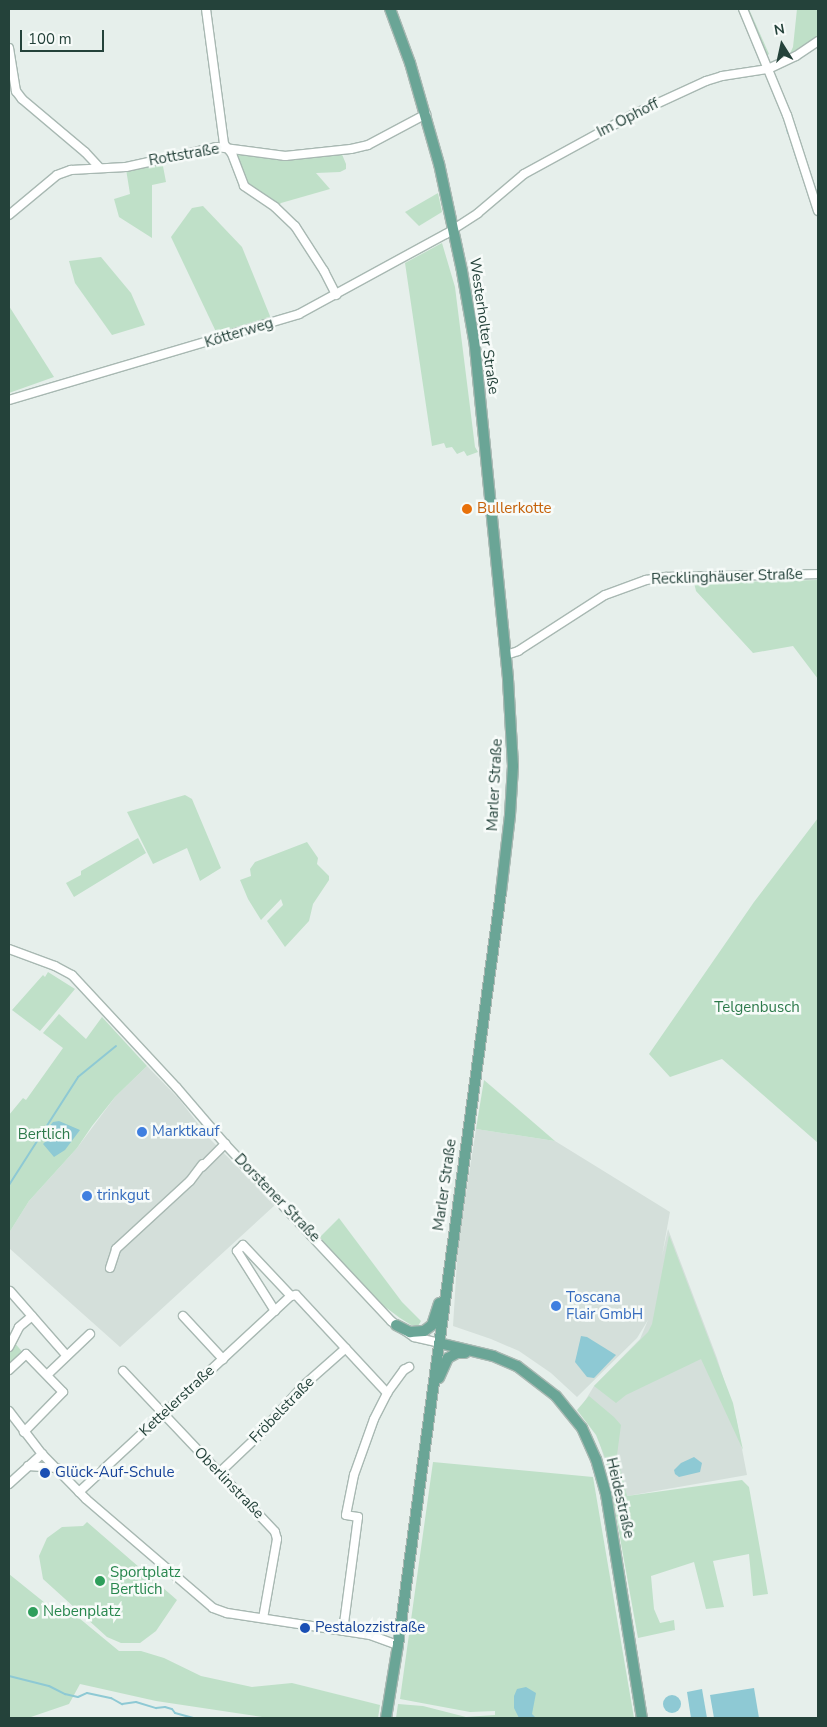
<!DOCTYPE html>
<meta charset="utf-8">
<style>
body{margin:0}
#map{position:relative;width:827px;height:1727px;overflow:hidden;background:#e6efeb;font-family:"Nunito Sans",sans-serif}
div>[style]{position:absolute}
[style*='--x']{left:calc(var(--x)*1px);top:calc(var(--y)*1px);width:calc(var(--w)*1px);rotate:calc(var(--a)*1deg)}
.built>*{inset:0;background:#d4dfda}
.green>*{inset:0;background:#bfe0c8}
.water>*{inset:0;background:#8ec9d4}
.round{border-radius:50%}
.stream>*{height:2px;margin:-1px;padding:0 1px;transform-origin:1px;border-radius:1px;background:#8ec9d4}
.roads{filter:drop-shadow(1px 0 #a8b8b2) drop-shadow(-1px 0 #a8b8b2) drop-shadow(0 1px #a8b8b2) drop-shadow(0 -1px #a8b8b2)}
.minor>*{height:8px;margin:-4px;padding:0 4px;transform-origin:4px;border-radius:4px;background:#fff}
.major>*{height:10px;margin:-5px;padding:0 5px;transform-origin:5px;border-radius:5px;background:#6aa596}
.dots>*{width:14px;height:14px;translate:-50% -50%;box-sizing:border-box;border:2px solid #f7fbf9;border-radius:50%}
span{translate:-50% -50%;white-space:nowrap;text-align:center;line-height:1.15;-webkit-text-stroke:5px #f7fbf9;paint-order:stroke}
.street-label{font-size:15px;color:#24423a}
.food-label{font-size:15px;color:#c56008}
.left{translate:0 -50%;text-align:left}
.park-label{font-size:15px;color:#2d7a4b}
.shop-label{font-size:15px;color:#366cbe}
.transit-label{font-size:15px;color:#164399}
.leisure-label{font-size:15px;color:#27864d}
.frame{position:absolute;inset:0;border:10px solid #24423a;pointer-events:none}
.north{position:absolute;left:757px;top:20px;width:50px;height:50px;-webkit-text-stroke:4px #f7fbf9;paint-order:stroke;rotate:350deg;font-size:14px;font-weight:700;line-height:20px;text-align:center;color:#24423a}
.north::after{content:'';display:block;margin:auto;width:18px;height:22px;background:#24423a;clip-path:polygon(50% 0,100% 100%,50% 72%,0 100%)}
.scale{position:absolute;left:20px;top:30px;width:84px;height:22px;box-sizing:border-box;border:2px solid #24423a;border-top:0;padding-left:6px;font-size:15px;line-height:18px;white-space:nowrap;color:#24423a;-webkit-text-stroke:4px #f7fbf9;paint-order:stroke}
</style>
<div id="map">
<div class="built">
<div style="clip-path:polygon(147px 1066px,179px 1099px,209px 1138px,275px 1205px,120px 1347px,9px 1248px,9px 1233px,29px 1201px,77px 1148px,115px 1097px)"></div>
<div style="clip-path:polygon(476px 1129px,555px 1141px,670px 1212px,662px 1256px,668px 1229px,717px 1358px,736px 1418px,747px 1475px,616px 1498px,597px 1434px,580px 1409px,594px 1386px,640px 1339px,648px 1320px,637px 1338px,577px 1397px,551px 1373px,519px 1351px,491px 1339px,453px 1326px,458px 1245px)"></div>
</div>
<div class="green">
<div style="clip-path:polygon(741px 9px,749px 9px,769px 54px,761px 60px)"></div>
<div style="clip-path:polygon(797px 9px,818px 9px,818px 38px,787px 60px,793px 47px)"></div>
<div style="clip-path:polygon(240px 152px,277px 157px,341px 152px,346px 164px,346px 169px,340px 172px,316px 173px,330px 189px,281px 203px,277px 207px,247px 185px,235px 156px)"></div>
<div style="clip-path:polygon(162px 161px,166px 182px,152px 185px,152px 238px,119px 217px,114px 199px,130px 194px,126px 169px)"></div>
<div style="clip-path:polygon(438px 193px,442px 212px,419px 226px,405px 212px)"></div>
<div style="clip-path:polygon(203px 206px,242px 247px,272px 321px,218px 336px,171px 237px,192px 208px)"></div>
<div style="clip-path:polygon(442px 243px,455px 287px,475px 447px,478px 452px,467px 456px,464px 451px,457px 454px,452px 447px,446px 448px,444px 443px,432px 446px,405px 263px)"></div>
<div style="clip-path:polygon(101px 257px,131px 293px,145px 325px,112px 335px,75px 283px,69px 261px)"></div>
<div style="clip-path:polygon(9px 306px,54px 377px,9px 393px)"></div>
<div style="clip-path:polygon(818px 580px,818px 679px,793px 646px,753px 653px,696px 591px,694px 583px)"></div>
<div style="clip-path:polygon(185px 795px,192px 799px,221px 868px,200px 881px,187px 848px,153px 864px,127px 812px)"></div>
<div style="clip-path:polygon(818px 818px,818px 1143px,722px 1059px,670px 1077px,649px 1054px,754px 902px)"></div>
<div style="clip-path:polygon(138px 838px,146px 853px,74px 897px,66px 883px,81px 875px,81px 871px)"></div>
<div style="clip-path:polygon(307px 842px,318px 858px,317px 864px,329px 876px,329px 880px,313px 904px,309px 921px,285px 947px,267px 921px,283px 905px,281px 899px,261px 920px,248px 899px,240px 880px,251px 876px,250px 869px,255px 862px)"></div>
<div style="clip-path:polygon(48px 972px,75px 989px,40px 1031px,12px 1010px,43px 975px,45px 977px)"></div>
<div style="clip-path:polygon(59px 1014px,86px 1039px,102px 1017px,147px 1066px,115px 1097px,92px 1126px,77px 1148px,29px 1201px,9px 1233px,9px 1115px,23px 1098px,26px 1100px,63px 1048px,43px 1033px)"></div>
<div style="clip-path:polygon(484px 1080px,555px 1141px,476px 1129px)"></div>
<div style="clip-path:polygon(339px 1218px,402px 1302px,421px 1321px,418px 1326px,411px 1325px,400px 1318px,369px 1295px,317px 1240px)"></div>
<div style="clip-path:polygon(669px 1235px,733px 1403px,743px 1450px,701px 1359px,626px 1395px,616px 1403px,594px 1386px,648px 1332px,652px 1324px)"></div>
<div style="clip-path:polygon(14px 1342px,24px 1354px,9px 1367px,9px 1352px)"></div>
<div style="clip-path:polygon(589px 1396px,614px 1417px,621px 1425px,617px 1455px,627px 1496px,742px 1480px,749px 1487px,768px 1594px,753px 1596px,749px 1554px,713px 1561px,724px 1607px,706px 1609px,694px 1562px,651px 1576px,654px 1609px,660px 1623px,674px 1620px,675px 1630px,638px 1638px,606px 1460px,596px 1435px,577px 1410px)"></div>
<div style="clip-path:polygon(433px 1462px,593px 1477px,634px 1718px,396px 1718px,398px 1704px,423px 1706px,466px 1717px,495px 1715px,495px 1711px,470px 1712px,400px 1699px)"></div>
<div style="clip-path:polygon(87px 1522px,177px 1600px,156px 1631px,140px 1643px,121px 1643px,107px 1637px,43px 1579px,39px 1556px,47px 1538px,62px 1527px,83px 1526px)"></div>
<div style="clip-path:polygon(9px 1574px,55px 1611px,62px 1604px,119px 1651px,141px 1651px,164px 1658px,201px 1676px,252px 1687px,292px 1683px,380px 1705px,378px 1718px,269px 1718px,156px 1701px,80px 1684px,69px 1704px,28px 1718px,9px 1718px)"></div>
</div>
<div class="water">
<div style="clip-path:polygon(59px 1121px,80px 1130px,65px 1150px,54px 1157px,43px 1144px,47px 1140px,42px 1135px,53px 1122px)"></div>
<div style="clip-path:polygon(581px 1336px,587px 1337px,616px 1355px,594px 1378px,587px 1377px,575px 1362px)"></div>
<div style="clip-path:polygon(694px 1457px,702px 1463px,700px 1472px,679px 1477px,675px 1474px,674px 1470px,681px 1463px)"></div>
<div style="clip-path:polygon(526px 1687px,536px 1693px,532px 1714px,536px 1718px,519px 1718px,514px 1708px,514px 1696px,517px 1689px)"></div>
<div style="clip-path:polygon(754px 1688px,759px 1718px,714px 1718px,710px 1695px)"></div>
<div style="clip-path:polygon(702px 1689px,707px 1718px,691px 1718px,687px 1692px)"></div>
<div class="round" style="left:663px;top:1695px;width:18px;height:18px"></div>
</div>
<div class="stream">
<div style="--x:787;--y:128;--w:5;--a:79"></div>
<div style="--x:792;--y:143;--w:17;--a:73"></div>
<div style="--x:9;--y:1185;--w:128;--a:-57.4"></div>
<div style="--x:78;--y:1077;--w:49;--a:-39.2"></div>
<div style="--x:9;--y:1676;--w:41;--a:14"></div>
<div style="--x:49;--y:1686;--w:18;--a:27"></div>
<div style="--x:65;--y:1694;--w:13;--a:13"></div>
<div style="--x:78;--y:1697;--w:10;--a:-24"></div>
<div style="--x:87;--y:1693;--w:25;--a:12"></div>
<div style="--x:111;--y:1698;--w:13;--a:29"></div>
<div style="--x:122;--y:1704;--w:14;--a:-8"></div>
<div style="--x:136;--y:1702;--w:21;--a:17"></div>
<div style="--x:156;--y:1708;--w:9;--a:-6"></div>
<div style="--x:165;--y:1707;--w:7;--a:16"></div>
<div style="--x:172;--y:1709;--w:5;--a:53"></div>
<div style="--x:175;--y:1713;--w:20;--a:15"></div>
<div style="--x:206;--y:1718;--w:14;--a:0"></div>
</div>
<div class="roads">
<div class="minor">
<div style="--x:206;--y:9;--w:136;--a:82.4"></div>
<div style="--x:224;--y:144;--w:13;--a:51"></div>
<div style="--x:232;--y:154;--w:34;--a:69"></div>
<div style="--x:244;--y:186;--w:37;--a:34"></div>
<div style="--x:275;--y:207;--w:28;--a:44"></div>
<div style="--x:295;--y:226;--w:54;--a:57.2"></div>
<div style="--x:324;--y:271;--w:27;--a:63"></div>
<div style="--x:743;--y:9;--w:115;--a:67.5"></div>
<div style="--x:787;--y:115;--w:101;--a:72.1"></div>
<div style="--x:9;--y:48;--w:44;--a:80.8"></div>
<div style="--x:16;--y:91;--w:10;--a:53"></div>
<div style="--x:22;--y:99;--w:82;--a:40.1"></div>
<div style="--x:85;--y:152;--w:21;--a:47"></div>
<div style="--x:9;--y:215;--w:62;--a:-39.8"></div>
<div style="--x:57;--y:175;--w:15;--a:-20"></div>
<div style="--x:71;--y:170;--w:55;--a:-3.1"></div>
<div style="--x:126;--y:167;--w:93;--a:-12.4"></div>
<div style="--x:217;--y:147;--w:69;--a:7.5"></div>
<div style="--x:285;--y:156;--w:66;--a:-6.1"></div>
<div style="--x:351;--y:149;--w:17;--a:-13"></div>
<div style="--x:368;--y:145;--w:66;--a:-28.1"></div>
<div style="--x:9;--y:400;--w:302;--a:-16.5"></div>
<div style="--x:299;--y:314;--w:167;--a:-28.6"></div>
<div style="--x:446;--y:234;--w:38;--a:-33"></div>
<div style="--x:478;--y:213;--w:60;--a:-40.3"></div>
<div style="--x:524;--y:174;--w:121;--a:-28.7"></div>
<div style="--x:630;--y:116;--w:84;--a:-24.7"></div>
<div style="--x:706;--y:81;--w:17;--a:-17"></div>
<div style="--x:722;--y:76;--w:47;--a:-8.7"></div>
<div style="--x:768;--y:69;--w:31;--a:-25"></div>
<div style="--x:796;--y:56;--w:27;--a:-34"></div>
<div style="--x:506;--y:655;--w:13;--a:-18"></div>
<div style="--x:518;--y:651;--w:103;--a:-32.8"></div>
<div style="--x:605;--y:595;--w:44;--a:-20.1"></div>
<div style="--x:646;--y:580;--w:20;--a:-9"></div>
<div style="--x:666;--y:577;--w:152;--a:-1.1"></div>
<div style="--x:9;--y:949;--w:49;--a:20.3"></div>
<div style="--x:55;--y:966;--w:19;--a:28"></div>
<div style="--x:72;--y:975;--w:154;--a:47.1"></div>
<div style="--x:177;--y:1088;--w:74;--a:49.4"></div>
<div style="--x:225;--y:1144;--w:243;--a:46.8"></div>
<div style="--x:391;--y:1321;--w:28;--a:35"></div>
<div style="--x:414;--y:1337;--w:26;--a:13"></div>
<div style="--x:202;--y:1167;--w:33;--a:-45"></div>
<div style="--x:110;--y:1268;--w:20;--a:-72"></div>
<div style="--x:116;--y:1249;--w:100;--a:-42.6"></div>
<div style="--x:190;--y:1181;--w:21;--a:-53"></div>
<div style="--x:10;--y:1291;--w:86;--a:48.8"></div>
<div style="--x:275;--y:1311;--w:71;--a:-122.3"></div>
<div style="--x:237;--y:1251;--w:8;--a:-45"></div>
<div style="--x:243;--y:1245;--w:70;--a:46.7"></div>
<div style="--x:183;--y:1316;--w:59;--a:47.1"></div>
<div style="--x:9;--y:1347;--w:22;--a:-63"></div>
<div style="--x:19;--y:1327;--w:17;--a:-40"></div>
<div style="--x:9;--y:1370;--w:23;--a:-43"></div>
<div style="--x:26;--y:1354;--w:53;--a:45.8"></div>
<div style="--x:63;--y:1392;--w:56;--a:134.3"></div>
<div style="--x:123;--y:1371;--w:221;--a:46.6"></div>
<div style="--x:275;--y:1532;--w:7;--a:74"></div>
<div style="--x:277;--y:1539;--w:80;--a:100"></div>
<div style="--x:48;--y:1374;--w:58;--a:-43.6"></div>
<div style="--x:9;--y:1411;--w:54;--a:52.5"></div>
<div style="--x:42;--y:1454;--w:63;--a:45.6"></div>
<div style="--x:86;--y:1499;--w:167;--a:40.6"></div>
<div style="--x:213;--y:1608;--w:15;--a:20"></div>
<div style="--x:227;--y:1613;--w:145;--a:8.7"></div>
<div style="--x:370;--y:1635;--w:30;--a:20"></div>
<div style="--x:28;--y:1466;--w:29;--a:4"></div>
<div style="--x:219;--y:1473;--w:54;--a:-43.5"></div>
<div style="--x:258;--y:1436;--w:67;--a:-48"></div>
<div style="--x:303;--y:1386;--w:57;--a:-41.5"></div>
<div style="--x:9;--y:1484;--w:45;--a:-42.3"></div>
<div style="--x:79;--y:1492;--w:289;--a:-42.8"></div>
<div style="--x:291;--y:1296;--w:5;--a:-11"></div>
<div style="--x:296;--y:1295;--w:134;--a:47.1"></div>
<div style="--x:343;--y:1631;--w:115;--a:-82.5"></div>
<div style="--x:358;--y:1517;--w:12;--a:-171"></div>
<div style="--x:346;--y:1515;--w:41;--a:-78.7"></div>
<div style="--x:354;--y:1475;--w:59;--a:-70.3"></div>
<div style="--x:374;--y:1419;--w:29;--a:-63"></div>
<div style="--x:387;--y:1393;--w:29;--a:-54"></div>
<div style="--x:404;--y:1370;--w:6;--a:-31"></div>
</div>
<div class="major">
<div style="--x:396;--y:1325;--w:16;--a:27"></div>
<div style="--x:410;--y:1332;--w:14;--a:-4"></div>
<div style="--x:424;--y:1331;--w:10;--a:-37"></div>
<div style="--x:432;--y:1325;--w:23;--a:-72"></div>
<div style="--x:439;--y:1343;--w:56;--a:13.5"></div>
<div style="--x:493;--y:1356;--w:26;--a:23"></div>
<div style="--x:517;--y:1366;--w:49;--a:37.6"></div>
<div style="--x:556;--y:1396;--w:41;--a:50.9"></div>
<div style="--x:582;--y:1428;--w:34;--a:66"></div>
<div style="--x:596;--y:1459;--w:36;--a:74"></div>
<div style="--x:606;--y:1494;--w:227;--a:80.9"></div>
<div style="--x:439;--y:1378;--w:22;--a:-66"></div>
<div style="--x:448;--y:1358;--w:10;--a:-29"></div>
<div style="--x:457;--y:1353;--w:8;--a:0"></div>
<div style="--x:386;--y:1718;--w:74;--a:-80.7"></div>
<div style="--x:398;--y:1645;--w:760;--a:-82.21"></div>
<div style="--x:501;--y:892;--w:78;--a:-83.3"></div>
<div style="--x:510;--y:815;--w:49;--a:-86.5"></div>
<div style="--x:513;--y:766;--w:88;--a:-93.3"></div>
<div style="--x:508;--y:678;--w:340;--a:-95.7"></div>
<div style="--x:474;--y:340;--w:70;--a:-99.9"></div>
<div style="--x:462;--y:271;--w:109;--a:-102.1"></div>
<div style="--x:439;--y:164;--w:105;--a:-106"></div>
<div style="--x:410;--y:63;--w:58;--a:-110.3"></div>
</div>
</div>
<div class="dots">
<div style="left:467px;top:509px;background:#e8710a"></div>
<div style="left:142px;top:1132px;background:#3f7fe0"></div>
<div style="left:87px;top:1196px;background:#3f7fe0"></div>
<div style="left:556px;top:1306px;background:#3f7fe0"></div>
<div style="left:45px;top:1473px;background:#1a4fb4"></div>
<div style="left:100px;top:1581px;background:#2e9e5b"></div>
<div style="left:33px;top:1612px;background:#2e9e5b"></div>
<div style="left:305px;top:1628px;background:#1a4fb4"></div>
</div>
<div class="street-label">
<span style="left:628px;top:118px;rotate:-27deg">Im Ophoff</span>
<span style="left:184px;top:155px;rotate:-10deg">Rottstraße</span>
<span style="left:484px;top:326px;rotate:82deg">Westerholter Straße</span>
<span style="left:239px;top:333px;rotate:-17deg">Kötterweg</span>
<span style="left:727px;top:577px;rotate:-2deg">Recklinghäuser Straße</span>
<span style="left:495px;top:785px;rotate:-87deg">Marler Straße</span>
<span style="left:445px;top:1185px;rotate:-82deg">Marler Straße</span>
<span style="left:277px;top:1198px;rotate:46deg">Dorstener Straße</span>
<span style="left:177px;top:1401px;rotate:-43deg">Kettelerstraße</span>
<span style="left:282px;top:1410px;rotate:-46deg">Fröbelstraße</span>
<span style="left:229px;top:1483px;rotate:46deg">Oberlinstraße</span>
<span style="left:620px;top:1498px;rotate:77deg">Heidestraße</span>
</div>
<div class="food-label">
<span class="left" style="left:477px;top:509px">Bullerkotte</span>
</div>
<div class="park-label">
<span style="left:757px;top:1008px">Telgenbusch</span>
<span style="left:44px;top:1135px">Bertlich</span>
</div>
<div class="shop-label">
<span class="left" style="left:152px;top:1132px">Marktkauf</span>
<span class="left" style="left:97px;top:1196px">trinkgut</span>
<span class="left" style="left:566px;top:1306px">Toscana<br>Flair GmbH</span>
</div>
<div class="transit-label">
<span class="left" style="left:55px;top:1473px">Glück-Auf-Schule</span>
<span class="left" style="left:315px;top:1628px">Pestalozzistraße</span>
</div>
<div class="leisure-label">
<span class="left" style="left:110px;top:1581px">Sportplatz<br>Bertlich</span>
<span class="left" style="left:43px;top:1612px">Nebenplatz</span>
</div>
<div class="frame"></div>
<div class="north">N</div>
<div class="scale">100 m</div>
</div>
